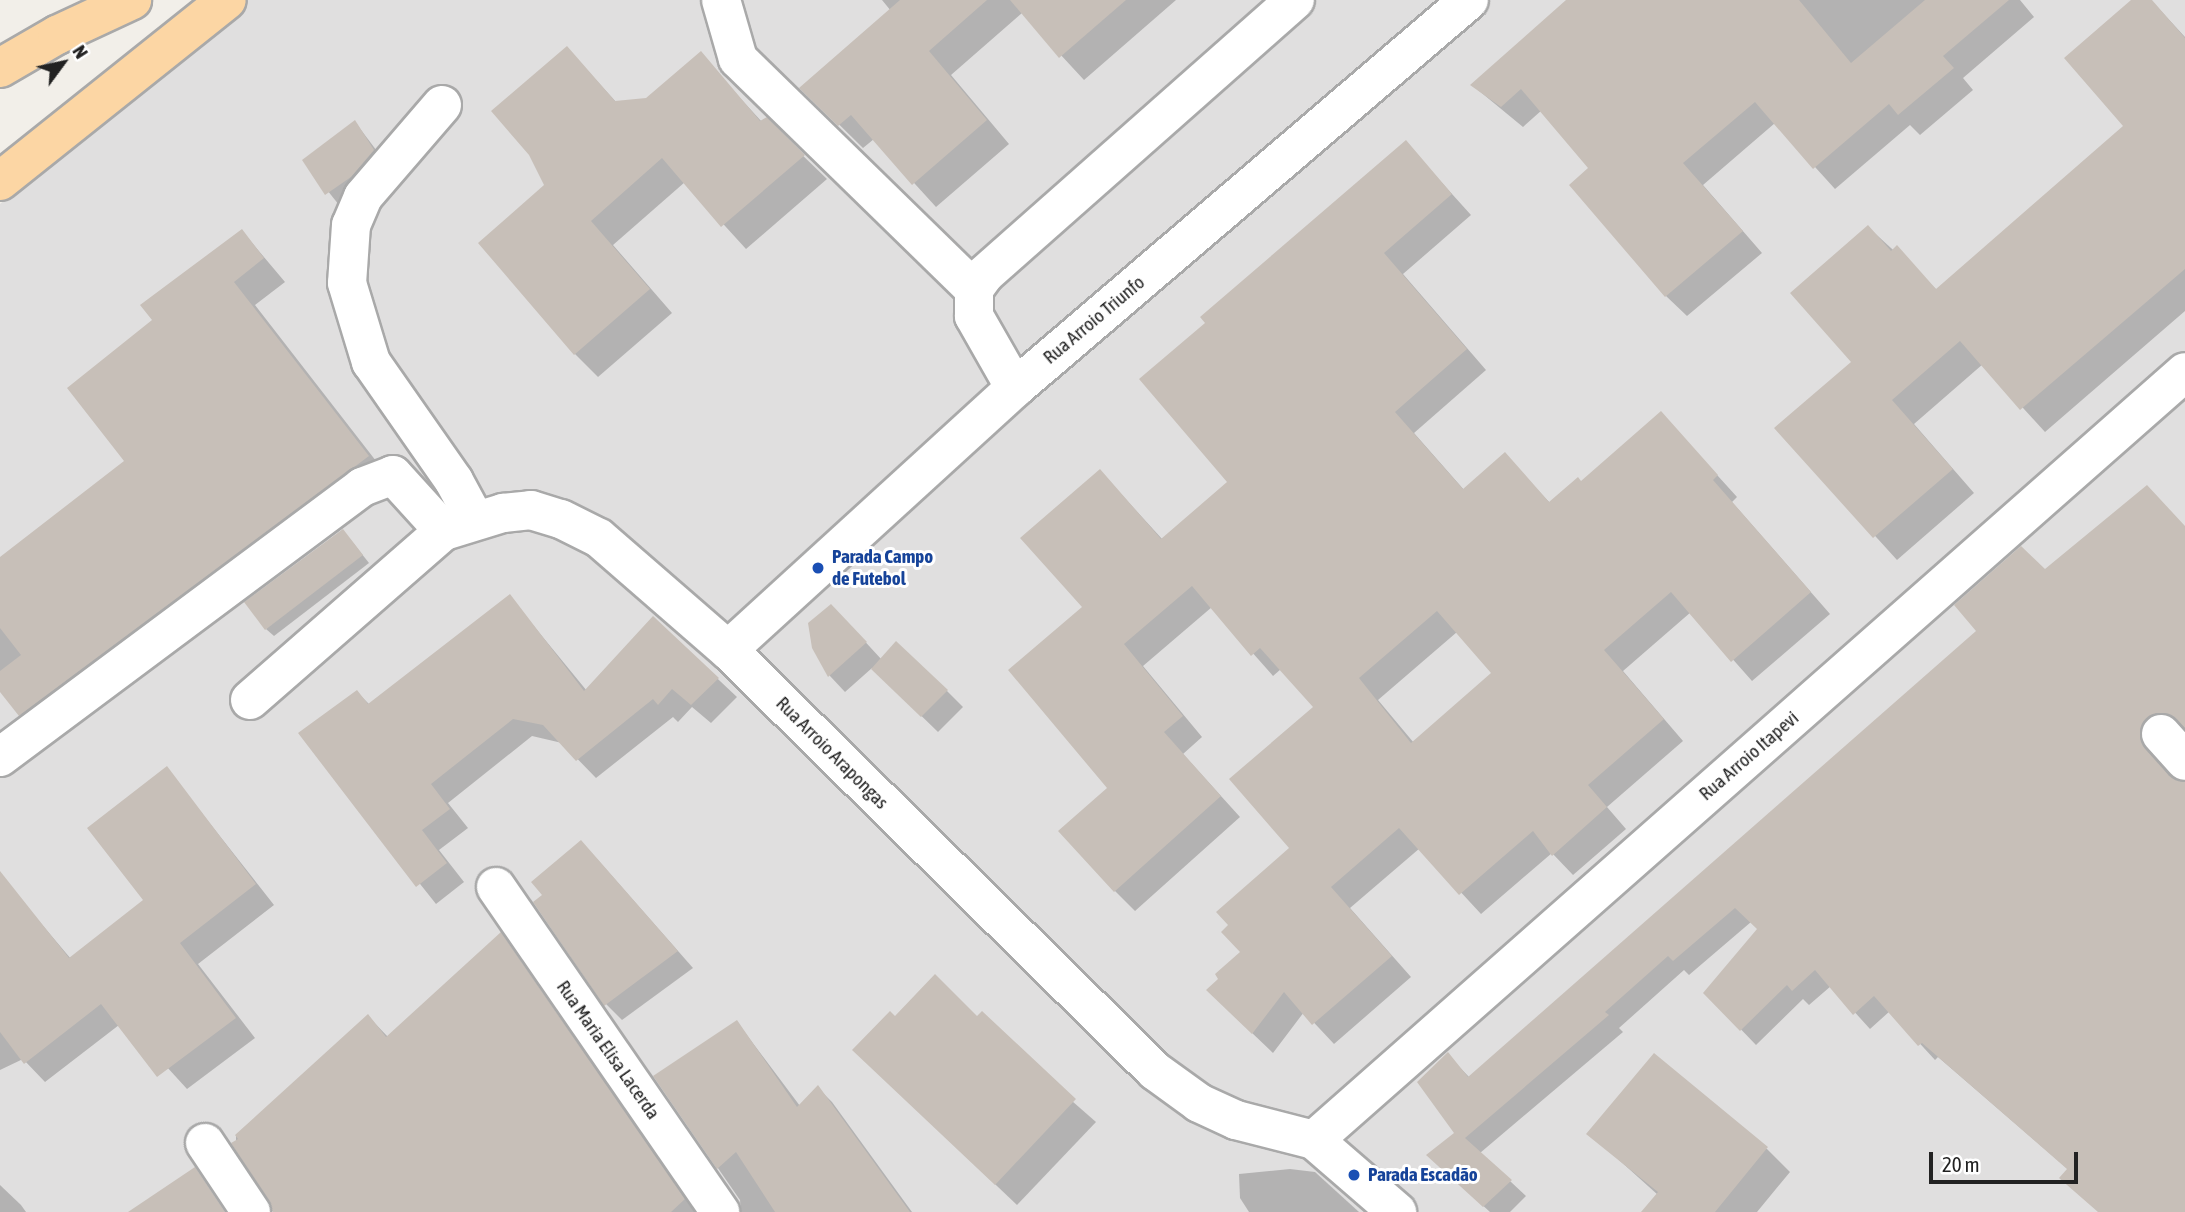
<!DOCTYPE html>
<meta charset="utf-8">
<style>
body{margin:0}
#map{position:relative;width:2185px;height:1212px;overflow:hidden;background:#f2efe9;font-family:"Asap Condensed",sans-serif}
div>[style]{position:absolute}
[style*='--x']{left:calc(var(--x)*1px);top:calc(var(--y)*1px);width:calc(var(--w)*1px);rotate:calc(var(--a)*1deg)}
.residential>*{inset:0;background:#e0dfdf}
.shadow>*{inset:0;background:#0003}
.building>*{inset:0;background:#c7bfb8}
.roads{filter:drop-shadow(2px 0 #a9a9a9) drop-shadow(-2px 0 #a9a9a9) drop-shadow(0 2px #a9a9a9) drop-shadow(0 -2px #a9a9a9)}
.minor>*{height:38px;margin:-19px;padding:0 19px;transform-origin:19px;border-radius:19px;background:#fff}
.major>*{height:38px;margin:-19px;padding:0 19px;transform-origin:19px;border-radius:19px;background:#fcd6a4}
.dots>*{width:19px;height:19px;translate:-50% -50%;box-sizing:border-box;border:4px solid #fff;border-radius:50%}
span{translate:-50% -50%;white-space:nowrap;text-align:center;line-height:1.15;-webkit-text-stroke:6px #fff;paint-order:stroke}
.street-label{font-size:19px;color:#222}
.transit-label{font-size:19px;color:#164399;font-weight:700}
.left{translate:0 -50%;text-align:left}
.north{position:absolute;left:28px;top:28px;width:70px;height:70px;-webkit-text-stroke:5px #fff;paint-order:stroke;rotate:57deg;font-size:19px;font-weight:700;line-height:28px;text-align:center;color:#222}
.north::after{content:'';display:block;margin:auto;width:24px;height:32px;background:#222;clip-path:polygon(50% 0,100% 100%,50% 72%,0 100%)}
.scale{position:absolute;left:1929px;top:1152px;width:149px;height:32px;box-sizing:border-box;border:4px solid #222;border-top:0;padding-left:9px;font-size:21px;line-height:24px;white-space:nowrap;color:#222;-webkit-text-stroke:5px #fff;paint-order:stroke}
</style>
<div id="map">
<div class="residential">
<div style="clip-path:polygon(244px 0,2185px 0,2185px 1212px,0 1212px,0 204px)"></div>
</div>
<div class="shadow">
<div style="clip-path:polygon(882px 0,1176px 0,1084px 80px,1022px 13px,951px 75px,1009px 144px,936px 207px,874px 139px,863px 148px,802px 88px,891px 11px)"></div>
<div style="clip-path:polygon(1569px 0,2020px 0,2034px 17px,1963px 78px,1973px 90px,1920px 135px,1910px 125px,1835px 189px,1775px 123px,1703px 185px,1762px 253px,1687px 316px,1666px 296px,1591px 169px,1542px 110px,1523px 127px,1472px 85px)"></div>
<div style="clip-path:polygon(2134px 0,2151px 0,2185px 37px,2185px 311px,2045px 432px,1983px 364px,1914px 424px,1974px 493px,1897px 560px,1777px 428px,1853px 362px,1868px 227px,1937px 290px,2125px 126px)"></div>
<div style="clip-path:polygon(567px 48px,617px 103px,646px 100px,700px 54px,762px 122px,766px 120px,827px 179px,746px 249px,685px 182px,613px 245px,672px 313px,598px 377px,575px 354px,547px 186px)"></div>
<div style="clip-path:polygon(355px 122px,389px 167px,343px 210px,304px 161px)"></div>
<div style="clip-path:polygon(evenodd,1406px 143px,1471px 215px,1403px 274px,1486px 370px,1414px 433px,1465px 491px,1505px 455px,1550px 503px,1581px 483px,1661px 413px,1737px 497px,1732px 502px,1830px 614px,1752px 681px,1691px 612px,1623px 671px,1683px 741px,1607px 807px,1626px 829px,1573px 875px,1552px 853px,1481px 914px,1420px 848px,1350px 908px,1411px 977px,1334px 1044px,1304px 1012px,1273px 1053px,1229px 1011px,1242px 953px,1291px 848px,1315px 708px,1281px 669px,1273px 676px,1212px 607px,1143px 666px,1202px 737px,1183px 754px,1240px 817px,1135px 911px,1115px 891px,1109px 788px,1084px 607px,1100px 471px,1163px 540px,1230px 482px,1208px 324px,1406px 143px,1457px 632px,1494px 673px,1414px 743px,1378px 700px,1457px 632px)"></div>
<div style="clip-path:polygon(242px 231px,285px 282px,255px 305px,390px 479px,42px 737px,0 689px,0 558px,127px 461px,155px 321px)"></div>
<div style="clip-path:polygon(2185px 527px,2185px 731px,2174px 727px,2161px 733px,2154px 756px,2173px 779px,2185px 783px,2185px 1212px,2099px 1212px,2069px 1170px,1938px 1057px,1935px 1060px,1890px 1011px,1870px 1029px,1831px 986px,1809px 1005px,1803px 999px,1756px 1045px,1706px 993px,1759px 929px,1751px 922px,1689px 975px,1684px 970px,1619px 1028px,1623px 1032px,1480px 1153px,1526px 1196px,1510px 1212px,1490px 1212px,1444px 1170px,1456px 1133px,1448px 1055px,1470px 1078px,2045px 572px)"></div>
<div style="clip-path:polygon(350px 539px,369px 563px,274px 636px,266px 629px)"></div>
<div style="clip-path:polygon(510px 597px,587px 691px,653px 618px,737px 697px,711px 723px,692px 707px,678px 722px,673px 717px,596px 778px,562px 743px,532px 736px,448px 803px,468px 828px,439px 850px,464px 882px,436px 904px,300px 733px,357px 692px,370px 705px)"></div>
<div style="clip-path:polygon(847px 622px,882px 660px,947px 691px,963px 707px,938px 732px,872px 668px,845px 692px,830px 676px,814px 647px)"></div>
<div style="clip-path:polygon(167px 769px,274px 905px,198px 964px,255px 1038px,187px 1089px,145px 1043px,119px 1025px,45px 1082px,23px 1059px,0 1070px,0 898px,12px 889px,71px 959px,146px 901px)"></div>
<div style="clip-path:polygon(597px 859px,693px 968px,622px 1020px,606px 1004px)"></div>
<div style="clip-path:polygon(500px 935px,699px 1212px,293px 1212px,236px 1146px,236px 1136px,368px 1016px,388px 1037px)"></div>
<div style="clip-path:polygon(977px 1018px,1096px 1122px,1017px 1205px,876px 1071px,895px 1019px)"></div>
<div style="clip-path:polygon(737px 1022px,800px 1106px,818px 1088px,832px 1102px,912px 1212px,741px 1212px,740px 1200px,655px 1077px)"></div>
<div style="clip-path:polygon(1589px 1133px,1767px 1149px,1790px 1172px,1757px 1212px,1644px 1212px,1658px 1195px)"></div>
<div style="clip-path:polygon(1290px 1169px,1315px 1172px,1359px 1212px,1249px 1212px,1240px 1198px,1239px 1174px)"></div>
<div style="clip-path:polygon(0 1185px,21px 1205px,26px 1212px,0 1212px)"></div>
</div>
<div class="building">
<div style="clip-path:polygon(900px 0,987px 0,929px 51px,987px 120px,912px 185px,851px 115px,838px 126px,799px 88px)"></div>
<div style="clip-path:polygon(1010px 0,1126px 0,1059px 58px)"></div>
<div style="clip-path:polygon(1566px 0,1799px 0,1851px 63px,1925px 0,2009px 0,1943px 56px,1954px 68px,1898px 115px,1889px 104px,1813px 169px,1755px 102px,1683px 163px,1743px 231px,1665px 297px,1569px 185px,1588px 168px,1521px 89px,1501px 107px,1470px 85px)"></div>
<div style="clip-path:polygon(2131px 0,2152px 0,2185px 38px,2185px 269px,2020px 410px,1960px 341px,1892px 400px,1953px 469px,1873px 538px,1774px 428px,1851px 362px,1790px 293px,1868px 225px,1891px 251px,1897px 245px,1936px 289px,2123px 126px,2064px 58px)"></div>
<div style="clip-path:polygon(567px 46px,615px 101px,646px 98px,701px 51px,760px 121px,767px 117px,805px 155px,721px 227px,662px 158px,591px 221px,650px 289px,574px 355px,478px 243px,544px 185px,529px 155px,491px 111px)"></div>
<div style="clip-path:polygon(355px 120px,374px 150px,351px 177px,325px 195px,302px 160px)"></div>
<div style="clip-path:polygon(evenodd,1406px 140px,1452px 194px,1384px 253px,1467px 349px,1395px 412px,1463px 489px,1505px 452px,1549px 502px,1578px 477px,1581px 481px,1661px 411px,1718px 475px,1713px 480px,1811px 592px,1731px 662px,1671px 592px,1604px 650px,1664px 719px,1588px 785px,1607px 807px,1552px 856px,1533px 831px,1459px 895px,1399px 828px,1331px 887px,1392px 956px,1312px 1025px,1284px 992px,1252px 1034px,1206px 990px,1218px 979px,1215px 974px,1240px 952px,1221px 932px,1228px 925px,1216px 912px,1289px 848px,1229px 779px,1313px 707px,1260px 648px,1251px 656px,1192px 586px,1124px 644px,1183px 716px,1164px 732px,1221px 796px,1114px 892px,1058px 831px,1107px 788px,1008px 670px,1082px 607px,1020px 538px,1100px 469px,1161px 539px,1227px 482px,1139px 379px,1205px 323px,1200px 317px,1406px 140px,1437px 611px,1491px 673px,1411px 743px,1359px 678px,1437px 611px)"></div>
<div style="clip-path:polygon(242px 229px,264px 258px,234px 282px,369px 456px,19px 716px,0 692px,0 671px,21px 655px,0 628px,0 557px,124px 461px,67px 388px,152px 320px,140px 305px)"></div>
<div style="clip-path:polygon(2147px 485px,2185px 526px,2185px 728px,2169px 714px,2156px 713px,2141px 726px,2140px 738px,2169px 776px,2185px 782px,2185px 1212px,2098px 1212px,2059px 1178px,2067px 1169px,1922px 1043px,1918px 1046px,1874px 996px,1853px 1015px,1815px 970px,1792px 991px,1787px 985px,1740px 1031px,1703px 993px,1757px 929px,1735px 908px,1673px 961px,1668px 956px,1605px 1012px,1609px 1015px,1465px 1138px,1512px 1180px,1483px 1207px,1426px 1155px,1454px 1133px,1417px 1082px,1448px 1052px,1468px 1077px,1976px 631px,1954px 605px,2021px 546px,2045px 569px)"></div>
<div style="clip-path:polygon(343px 529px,363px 555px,265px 630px,244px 602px)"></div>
<div style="clip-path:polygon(510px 594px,584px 691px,653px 616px,719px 678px,691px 705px,672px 689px,658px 705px,653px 699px,576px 761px,543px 725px,513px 719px,431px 784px,450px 809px,422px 830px,447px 863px,416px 887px,298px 733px,357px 690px,368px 704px)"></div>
<div style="clip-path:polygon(831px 604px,867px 642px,828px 677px,812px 648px,808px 623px)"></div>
<div style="clip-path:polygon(896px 641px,948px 690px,921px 717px,871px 669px)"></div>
<div style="clip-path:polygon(167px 766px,256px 884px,180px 943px,236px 1018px,157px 1077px,101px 1004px,24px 1064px,0 1032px,0 871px,69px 958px,143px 900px,87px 828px)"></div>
<div style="clip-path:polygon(581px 840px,678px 951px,604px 1006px,533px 902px,542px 895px,531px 882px)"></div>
<div style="clip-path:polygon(501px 932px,685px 1199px,671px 1212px,273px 1212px,231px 1143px,238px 1139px,235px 1135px,368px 1014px,386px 1037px)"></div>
<div style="clip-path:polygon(935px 974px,977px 1016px,982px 1011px,1076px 1099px,995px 1185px,852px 1050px,890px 1011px,895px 1016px)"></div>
<div style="clip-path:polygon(737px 1020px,797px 1107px,818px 1085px,910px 1212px,775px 1212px,736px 1152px,717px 1169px,653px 1076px)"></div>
<div style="clip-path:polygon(1654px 1053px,1768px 1147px,1715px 1212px,1641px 1212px,1658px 1192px,1586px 1134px)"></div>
<div style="clip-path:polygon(195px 1167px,225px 1212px,128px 1212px)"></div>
</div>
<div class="roads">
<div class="minor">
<div style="--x:721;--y:0;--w:61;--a:73.9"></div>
<div style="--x:738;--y:59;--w:330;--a:44.3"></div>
<div style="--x:442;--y:105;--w:121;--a:130.7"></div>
<div style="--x:363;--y:197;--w:30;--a:113"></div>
<div style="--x:351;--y:225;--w:58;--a:93.9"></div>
<div style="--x:347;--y:283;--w:83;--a:73.1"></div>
<div style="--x:371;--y:362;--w:145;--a:55.1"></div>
<div style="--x:454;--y:481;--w:42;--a:61.6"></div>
<div style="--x:1015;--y:388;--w:83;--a:-119.7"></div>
<div style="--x:974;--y:316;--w:27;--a:-90"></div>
<div style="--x:974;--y:289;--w:17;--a:-54"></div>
<div style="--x:984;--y:275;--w:415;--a:-41.5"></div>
<div style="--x:728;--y:650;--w:389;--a:-42.4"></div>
<div style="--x:1015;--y:388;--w:597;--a:-40.52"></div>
<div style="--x:250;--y:700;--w:257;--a:-41.1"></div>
<div style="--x:444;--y:531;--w:62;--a:-17"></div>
<div style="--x:503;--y:513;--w:28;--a:-6"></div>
<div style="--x:531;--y:510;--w:31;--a:17"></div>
<div style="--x:561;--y:519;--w:42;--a:26.6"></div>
<div style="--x:599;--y:538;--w:171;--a:41"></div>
<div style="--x:728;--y:650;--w:600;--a:44.59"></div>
<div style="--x:1155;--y:1071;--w:54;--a:36"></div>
<div style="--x:1199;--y:1103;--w:41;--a:24.7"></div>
<div style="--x:1236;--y:1120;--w:81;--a:14.4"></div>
<div style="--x:1314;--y:1140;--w:110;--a:40.9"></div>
<div style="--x:2161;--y:734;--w:36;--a:48"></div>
<div style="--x:0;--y:757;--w:452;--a:-36.7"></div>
<div style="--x:362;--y:487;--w:33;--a:-21"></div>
<div style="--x:393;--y:475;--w:76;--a:47.7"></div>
<div style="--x:496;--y:887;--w:395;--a:55.4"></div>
<div style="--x:1314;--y:1140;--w:1161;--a:-41.4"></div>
<div style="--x:205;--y:1143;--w:83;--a:56.3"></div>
</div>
<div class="major">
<div style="--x:0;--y:68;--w:66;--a:-30.1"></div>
<div style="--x:57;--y:35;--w:83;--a:-25"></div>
<div style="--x:0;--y:181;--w:290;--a:-38.6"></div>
</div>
</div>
<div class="dots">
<div style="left:818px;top:568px;background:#1a4fb4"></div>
<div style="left:1354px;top:1175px;background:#1a4fb4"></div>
</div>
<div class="street-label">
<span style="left:1094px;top:320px;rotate:-40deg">Rua Arroio Triunfo</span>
<span style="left:832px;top:753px;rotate:45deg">Rua Arroio Arapongas</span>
<span style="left:1749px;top:756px;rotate:-41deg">Rua Arroio Itapevi</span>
<span style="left:608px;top:1050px;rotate:55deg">Rua Maria Elisa Lacerda</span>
</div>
<div class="transit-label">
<span class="left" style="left:832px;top:568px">Parada Campo<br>de Futebol</span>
<span class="left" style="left:1368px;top:1175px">Parada Escadão</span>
</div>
<div class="north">N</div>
<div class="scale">20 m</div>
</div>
